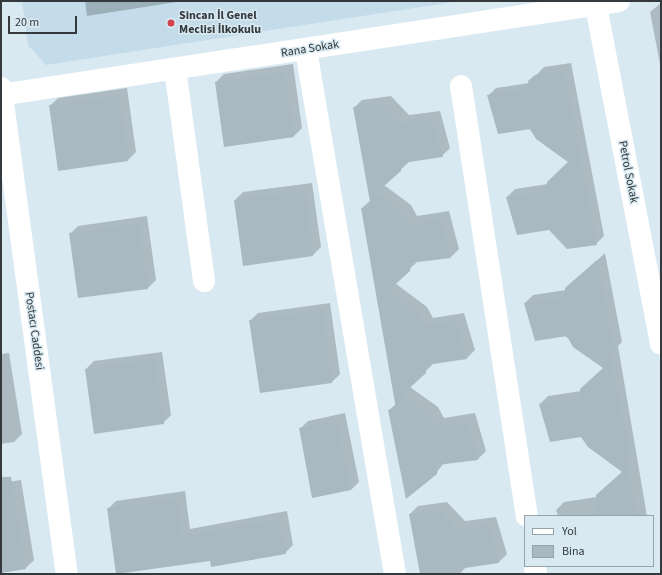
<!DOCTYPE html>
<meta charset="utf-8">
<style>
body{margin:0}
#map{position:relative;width:662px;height:575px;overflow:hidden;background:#d9e9f2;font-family:"Source Sans 3",sans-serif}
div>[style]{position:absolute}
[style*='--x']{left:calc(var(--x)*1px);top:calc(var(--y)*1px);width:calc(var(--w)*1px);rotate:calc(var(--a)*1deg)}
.built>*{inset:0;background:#c4dce9}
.shadow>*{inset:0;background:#0003}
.building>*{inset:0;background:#a9b9c2}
.minor>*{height:22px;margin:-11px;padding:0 11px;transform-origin:11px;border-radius:11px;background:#fff}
.dots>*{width:11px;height:11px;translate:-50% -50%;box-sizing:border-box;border:2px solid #d9e9f2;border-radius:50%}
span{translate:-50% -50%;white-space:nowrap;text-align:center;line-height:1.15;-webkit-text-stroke:3px #d9e9f2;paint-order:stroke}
.poi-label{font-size:12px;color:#33393d;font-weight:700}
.left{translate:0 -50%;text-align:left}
.street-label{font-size:12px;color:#33393d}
.frame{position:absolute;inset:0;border:2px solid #33393d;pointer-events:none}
.legend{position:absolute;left:524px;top:515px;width:130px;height:52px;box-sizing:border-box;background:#d9e9f2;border:1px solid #97a3aa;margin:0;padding:5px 7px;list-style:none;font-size:12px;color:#33393d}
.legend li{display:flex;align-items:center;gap:8px;height:20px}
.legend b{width:20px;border:1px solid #97a3aa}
.scale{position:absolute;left:8px;top:16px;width:69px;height:18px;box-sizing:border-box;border:2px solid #33393d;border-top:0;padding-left:5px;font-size:12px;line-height:14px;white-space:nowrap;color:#33393d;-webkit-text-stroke:3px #d9e9f2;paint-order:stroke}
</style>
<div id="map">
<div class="built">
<div style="clip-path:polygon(22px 1px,460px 1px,46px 65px,28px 45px)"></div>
</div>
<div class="shadow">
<div style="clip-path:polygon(85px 1px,183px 1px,87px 16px)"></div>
<div style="clip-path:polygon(661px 3px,661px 69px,650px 12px)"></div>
<div style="clip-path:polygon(571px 63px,604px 236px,596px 244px,507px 197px,515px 189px,548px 184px,570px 162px,488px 96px,496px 88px,529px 83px,544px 67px)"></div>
<div style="clip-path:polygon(293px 64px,302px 128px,294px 136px,225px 146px,216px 82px,224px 74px)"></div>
<div style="clip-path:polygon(127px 88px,136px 152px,128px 160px,50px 106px,58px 98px)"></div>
<div style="clip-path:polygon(391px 96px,409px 115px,440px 111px,450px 148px,442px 156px,409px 162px,384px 185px,411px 205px,417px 216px,449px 211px,459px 249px,451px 257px,418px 261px,395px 283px,427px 307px,433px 318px,464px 313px,475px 350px,467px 358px,434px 363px,410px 387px,438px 407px,444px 418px,475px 413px,486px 451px,478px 459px,444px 463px,436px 473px,389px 410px,396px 404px,362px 208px,371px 200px,354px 108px,362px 100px)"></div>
<div style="clip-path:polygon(312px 183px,321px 247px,313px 255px,244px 264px,235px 200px,243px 192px)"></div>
<div style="clip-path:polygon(147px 216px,156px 280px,148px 288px,70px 234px,78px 226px)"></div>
<div style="clip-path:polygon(605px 253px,622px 342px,618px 346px,647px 516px,558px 516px,556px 510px,564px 502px,597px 497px,623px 471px,540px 404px,548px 396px,581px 391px,604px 368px,525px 303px,533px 295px,566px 290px)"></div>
<div style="clip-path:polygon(330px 303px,340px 374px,332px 382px,260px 392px,250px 321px,258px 313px)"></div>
<div style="clip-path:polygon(162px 352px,171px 415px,163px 423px,86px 369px,94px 361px)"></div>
<div style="clip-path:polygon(9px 353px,22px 434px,14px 442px,1px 444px,1px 354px)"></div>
<div style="clip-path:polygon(345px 413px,359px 482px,351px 490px,300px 429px,308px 421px)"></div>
<div style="clip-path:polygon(21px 480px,34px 560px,26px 568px,1px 572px,1px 483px)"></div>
<div style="clip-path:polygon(185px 491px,190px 529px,287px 511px,293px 545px,285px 553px,211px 559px,108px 509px,116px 501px)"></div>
<div style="clip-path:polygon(447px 502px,465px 521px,496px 517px,507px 554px,499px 562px,466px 567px,460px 574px,421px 574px,410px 514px,418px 506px)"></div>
</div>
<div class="building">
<div style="clip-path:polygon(564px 70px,597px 245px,567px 249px,549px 230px,517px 235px,506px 197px,547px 190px,547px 182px,568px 162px,536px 139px,530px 129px,498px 134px,487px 95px,528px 89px,528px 81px,535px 75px)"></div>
<div style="clip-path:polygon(285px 72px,294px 137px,224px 147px,215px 82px)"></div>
<div style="clip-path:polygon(119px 96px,128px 161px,58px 171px,49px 105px)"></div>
<div style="clip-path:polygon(383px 104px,400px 123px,432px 118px,443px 157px,402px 163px,401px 171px,376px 193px,403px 213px,409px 224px,441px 219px,451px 258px,410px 263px,410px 271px,388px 291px,419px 315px,425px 325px,457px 321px,467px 359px,426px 365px,426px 373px,402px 395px,430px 415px,436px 426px,468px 421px,478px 460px,437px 465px,437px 474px,406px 499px,388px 410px,396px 409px,361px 208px,371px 207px,353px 107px)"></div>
<div style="clip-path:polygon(305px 190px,313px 256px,243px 266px,234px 200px)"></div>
<div style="clip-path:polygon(139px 223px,148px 289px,78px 298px,69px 233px)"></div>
<div style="clip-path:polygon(597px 260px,615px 351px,610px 352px,630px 452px,625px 452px,637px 516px,596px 516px,596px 495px,622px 472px,588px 447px,581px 437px,550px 442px,539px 404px,580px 398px,580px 389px,603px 368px,573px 347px,567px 336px,535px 341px,524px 303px,565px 297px,565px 288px)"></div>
<div style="clip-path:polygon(323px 310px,332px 383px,260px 393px,249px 320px)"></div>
<div style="clip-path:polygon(155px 359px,164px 424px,94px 434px,85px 369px)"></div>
<div style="clip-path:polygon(337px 420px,351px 490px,312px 498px,299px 428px)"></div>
<div style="clip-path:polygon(1px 477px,11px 477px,26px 569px,1px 573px)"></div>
<div style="clip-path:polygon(177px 499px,182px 536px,279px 519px,286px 554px,211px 567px,210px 561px,116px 574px,107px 508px)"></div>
<div style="clip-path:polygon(439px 510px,457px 529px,489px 525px,499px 563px,458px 569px,458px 574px,420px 574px,409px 514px)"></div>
</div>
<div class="minor">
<div style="--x:595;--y:1;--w:349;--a:79.1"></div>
<div style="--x:306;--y:50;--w:532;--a:80.36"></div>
<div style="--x:175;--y:69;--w:214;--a:82.2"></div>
<div style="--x:461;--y:86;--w:435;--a:81.3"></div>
<div style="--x:1;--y:88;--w:490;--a:82.3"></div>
<div style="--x:1;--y:95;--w:625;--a:-8.65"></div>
<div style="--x:535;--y:566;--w:8;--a:83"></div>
</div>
<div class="dots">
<div style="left:171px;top:23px;background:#d2424d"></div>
</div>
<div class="poi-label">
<span class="left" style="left:179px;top:23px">Sincan İl Genel<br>Meclisi İlkokulu</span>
</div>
<div class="street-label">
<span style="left:310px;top:49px;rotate:-9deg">Rana Sokak</span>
<span style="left:628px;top:172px;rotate:79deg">Petrol Sokak</span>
<span style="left:34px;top:331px;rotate:82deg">Postacı Caddesi</span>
</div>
<div class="frame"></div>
<ul class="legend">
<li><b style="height:5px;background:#fff"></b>Yol</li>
<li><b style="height:11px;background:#a9b9c2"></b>Bina</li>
</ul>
<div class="scale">20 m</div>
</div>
